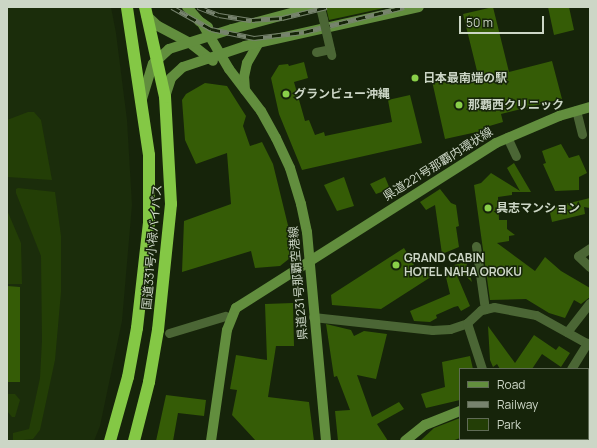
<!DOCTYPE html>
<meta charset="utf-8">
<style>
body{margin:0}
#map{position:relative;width:597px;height:448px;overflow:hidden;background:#16240a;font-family:Manrope,"Noto Sans JP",sans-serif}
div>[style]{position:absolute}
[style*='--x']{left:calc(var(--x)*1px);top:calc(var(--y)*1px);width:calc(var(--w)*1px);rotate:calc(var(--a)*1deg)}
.built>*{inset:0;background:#1b2d0b}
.green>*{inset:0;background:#233e06}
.building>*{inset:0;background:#355c06}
.street>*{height:9px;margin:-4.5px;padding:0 4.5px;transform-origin:4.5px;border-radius:4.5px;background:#4b6635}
.secondary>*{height:10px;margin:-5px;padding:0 5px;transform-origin:5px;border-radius:5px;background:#628e3e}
.highway>*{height:12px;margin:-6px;padding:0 6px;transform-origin:6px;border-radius:6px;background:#84c845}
.rail>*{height:4.5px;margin-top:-2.25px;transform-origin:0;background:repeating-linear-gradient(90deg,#16240a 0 9px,#77836e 0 18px);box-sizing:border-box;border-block:1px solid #77836e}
.street-bridge>*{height:9px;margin:-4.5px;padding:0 4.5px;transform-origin:4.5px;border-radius:4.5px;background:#4b6635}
.dots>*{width:11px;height:11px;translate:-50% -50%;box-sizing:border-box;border:2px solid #16240a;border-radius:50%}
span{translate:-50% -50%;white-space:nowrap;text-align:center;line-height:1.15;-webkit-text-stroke:3px #16240a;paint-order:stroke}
.poi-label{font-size:12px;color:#ccd6c6;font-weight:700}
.left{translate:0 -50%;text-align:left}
.street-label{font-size:12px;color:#ccd6c6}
.frame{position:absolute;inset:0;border:8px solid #ccd6c6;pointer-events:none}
.legend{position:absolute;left:459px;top:368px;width:130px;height:72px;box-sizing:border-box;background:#16240a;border:1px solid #5f6b55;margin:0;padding:5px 7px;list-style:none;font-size:12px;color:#ccd6c6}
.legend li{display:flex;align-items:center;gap:8px;height:20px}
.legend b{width:20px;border:1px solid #5f6b55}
.scale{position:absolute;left:459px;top:16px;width:85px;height:18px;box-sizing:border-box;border:2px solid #ccd6c6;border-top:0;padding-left:5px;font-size:12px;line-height:14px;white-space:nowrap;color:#ccd6c6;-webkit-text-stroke:3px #16240a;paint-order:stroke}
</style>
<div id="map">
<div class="built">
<div style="clip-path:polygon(7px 7px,111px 7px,116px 33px,127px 120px,132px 205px,122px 321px,100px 426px,94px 441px,7px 441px)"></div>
</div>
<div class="green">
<div style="clip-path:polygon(28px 112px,34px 112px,41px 120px,52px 180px,8px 177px,7px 175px,7px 120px)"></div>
<div style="clip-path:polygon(18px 188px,55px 192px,61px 236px,61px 292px,55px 360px,40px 430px,33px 439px,13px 441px,13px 433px,29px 429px,40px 378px,42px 340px,41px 256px,16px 193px,16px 189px)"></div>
<div style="clip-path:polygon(7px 210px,21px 243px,22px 284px,7px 284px)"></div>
<div style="clip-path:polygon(7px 394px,15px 394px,20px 400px,15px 417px,12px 417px,7px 411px)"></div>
<div style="clip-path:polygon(588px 396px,590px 441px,585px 441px,582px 439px,588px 439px)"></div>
</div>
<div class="building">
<div style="clip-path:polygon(326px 7px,389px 7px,329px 20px)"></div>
<div style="clip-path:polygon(493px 7px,509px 72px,552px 61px,562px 99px,501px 114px,503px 122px,486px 127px,486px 130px,445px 139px,432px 81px,477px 71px,463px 14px)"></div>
<div style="clip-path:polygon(548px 7px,569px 7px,574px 30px,554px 35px)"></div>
<div style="clip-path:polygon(304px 62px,308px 78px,294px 82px,305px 121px,309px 120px,315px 135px,324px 132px,325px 136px,392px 122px,388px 100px,410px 95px,422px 143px,302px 170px,279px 114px,271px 78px,279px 65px,288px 64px,289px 66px)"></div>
<div style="clip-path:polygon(205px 83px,227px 86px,246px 116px,243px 126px,250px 146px,262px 142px,273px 164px,295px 254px,280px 266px,255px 268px,251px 251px,182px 272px,184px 221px,231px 204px,227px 153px,196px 164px,185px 140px,182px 100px,186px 94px)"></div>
<div style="clip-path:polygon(561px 144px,569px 158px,579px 155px,587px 173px,579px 177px,579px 190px,555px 191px,543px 164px,546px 163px,542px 151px)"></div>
<div style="clip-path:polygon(514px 163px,531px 192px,512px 192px,512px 195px,498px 197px,499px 220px,507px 220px,507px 229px,515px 235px,509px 236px,509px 241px,497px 243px,535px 271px,545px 257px,561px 271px,590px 288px,590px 297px,581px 304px,574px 300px,565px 318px,549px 313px,526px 299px,490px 300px,474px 185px,481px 183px,491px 173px,520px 191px,507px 168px)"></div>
<div style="clip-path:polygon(344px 177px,354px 206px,337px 211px,324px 185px)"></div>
<div style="clip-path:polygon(385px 177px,390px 189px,376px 194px,370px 184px)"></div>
<div style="clip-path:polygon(440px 189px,451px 203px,456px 205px,459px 226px,456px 227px,459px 247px,442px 254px,435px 205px,426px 210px,420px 202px)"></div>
<div style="clip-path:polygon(590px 198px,590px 208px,584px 207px,585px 214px,552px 222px,549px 208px)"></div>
<div style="clip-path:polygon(404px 248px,414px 265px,411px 266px,415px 277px,436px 271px,437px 273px,381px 309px,332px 305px,331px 295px)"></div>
<div style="clip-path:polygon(466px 262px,472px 282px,454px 265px)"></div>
<div style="clip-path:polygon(453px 266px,470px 306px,461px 311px,458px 306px,454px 307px,436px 315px,437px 318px,430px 322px,414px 321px,410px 311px,450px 294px,444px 269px)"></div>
<div style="clip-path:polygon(7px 286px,20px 287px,20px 382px,7px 382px)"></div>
<div style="clip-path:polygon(293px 303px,294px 346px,276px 346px,268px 397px,309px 402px,314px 441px,256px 441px,232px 415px,237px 390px,230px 389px,236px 355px,267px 360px,265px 304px)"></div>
<div style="clip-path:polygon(326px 324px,351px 330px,354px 336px,364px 331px,387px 334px,376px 379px,357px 375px,372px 417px,399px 402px,404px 409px,377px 424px,388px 441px,338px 441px,335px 411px,350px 410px,337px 376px,334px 377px)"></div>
<div style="clip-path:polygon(488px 326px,515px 363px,534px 335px,556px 350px,559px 346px,570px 353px,561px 367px,542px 354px,532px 369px,500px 369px,497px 364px,493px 367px,490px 360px)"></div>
<div style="clip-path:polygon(470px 356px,473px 369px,460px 369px,460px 400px,426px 408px,421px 394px,445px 387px,442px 362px)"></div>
<div style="clip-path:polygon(166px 395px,206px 400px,204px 416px,178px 413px,173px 441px,156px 441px)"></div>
<div style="clip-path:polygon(460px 418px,460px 438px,452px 441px,420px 441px,434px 428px)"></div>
</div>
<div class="street">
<div style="--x:320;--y:7;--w:12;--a:76"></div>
<div style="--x:316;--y:52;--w:14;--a:-12"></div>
<div style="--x:576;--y:110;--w:25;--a:76"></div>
<div style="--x:507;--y:137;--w:21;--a:65"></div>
<div style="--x:476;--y:246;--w:64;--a:81.9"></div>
<div style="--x:590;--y:248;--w:14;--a:146"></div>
<div style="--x:578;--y:256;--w:16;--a:43"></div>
<div style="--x:313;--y:317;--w:120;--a:6.2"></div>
<div style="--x:432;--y:330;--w:18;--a:-3"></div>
<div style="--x:450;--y:329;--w:18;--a:-19"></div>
<div style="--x:467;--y:323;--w:19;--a:-43"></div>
<div style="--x:481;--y:310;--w:13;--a:-13"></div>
<div style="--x:494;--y:307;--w:43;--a:10.8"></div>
<div style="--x:536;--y:315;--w:62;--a:29.1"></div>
<div style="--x:467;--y:323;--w:48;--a:71.9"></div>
<div style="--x:567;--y:332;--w:37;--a:-52"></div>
<div style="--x:169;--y:333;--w:59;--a:-16.9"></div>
<div style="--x:571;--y:369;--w:31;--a:-58"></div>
</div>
<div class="secondary">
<div style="--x:187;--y:7;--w:18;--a:49"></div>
<div style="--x:199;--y:21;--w:11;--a:34"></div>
<div style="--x:146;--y:15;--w:16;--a:43"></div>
<div style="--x:158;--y:26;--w:36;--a:28"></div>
<div style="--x:190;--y:43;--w:29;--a:38"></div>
<div style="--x:203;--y:25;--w:51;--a:59.4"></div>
<div style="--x:229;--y:69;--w:53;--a:52.7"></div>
<div style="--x:261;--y:111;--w:31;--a:61"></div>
<div style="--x:276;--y:138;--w:33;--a:65"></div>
<div style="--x:290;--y:168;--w:38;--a:73"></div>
<div style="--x:301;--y:204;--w:29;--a:78"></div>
<div style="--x:307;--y:232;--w:210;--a:84.8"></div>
<div style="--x:245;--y:90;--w:13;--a:-94"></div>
<div style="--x:244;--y:77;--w:14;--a:-78"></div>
<div style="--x:247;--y:63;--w:22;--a:-60"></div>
<div style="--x:165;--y:97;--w:20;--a:-72"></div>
<div style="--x:171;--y:78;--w:16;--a:-43"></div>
<div style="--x:183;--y:67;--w:65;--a:-18.7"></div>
<div style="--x:245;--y:46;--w:178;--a:-12.6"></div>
<div style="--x:142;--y:99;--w:37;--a:-73"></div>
<div style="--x:153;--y:64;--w:22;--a:-43"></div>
<div style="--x:169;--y:49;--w:66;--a:-17.6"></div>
<div style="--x:232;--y:29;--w:84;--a:-15.2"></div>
<div style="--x:544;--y:439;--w:4;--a:34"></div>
<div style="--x:211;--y:441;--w:112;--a:-81.8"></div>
<div style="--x:227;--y:330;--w:24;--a:-68"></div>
<div style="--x:236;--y:308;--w:308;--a:-32.4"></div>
<div style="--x:496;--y:143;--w:69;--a:-23.2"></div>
<div style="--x:559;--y:116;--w:32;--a:-16"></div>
<div style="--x:405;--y:441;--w:26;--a:-39"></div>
<div style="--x:425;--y:425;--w:38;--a:-22"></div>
</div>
<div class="highway">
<div style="--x:110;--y:441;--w:66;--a:-74.3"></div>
<div style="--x:128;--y:377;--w:50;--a:-79.6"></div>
<div style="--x:137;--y:328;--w:106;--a:-83.5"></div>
<div style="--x:149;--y:223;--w:68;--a:-90"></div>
<div style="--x:149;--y:155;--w:150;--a:-98.5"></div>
<div style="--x:134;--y:441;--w:61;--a:-75.7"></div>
<div style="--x:149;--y:382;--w:53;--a:-80.2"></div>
<div style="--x:158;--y:330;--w:127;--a:-84.1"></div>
<div style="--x:171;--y:204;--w:107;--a:-93.2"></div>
<div style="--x:165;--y:97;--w:92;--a:-102.5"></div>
</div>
<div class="rail">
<div style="--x:172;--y:7;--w:45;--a:29.4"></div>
<div style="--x:211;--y:29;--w:44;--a:11.8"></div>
<div style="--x:254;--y:38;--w:50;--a:-6.8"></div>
<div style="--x:304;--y:32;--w:103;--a:-14"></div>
<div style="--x:198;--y:7;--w:22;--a:21"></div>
<div style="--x:219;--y:15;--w:33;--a:9"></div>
<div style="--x:252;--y:20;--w:30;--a:-4"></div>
<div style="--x:282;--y:18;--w:46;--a:-13.7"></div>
</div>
<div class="street-bridge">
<div style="--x:323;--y:19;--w:37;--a:77"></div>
</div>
<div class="dots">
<div style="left:415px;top:78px;background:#89cf49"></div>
<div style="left:286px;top:94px;background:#89cf49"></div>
<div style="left:459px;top:105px;background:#89cf49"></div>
<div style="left:488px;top:208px;background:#89cf49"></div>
<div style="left:396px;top:265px;background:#89cf49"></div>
</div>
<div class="poi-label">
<span class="left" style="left:423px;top:78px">日本最南端の駅</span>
<span class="left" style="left:294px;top:94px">グランビュー沖縄</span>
<span class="left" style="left:468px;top:105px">那覇西クリニック</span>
<span class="left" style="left:496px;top:208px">具志マンション</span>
<span class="left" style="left:404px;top:265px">GRAND CABIN<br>HOTEL NAHA OROKU</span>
</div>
<div class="street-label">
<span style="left:438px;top:164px;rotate:-32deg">県道221号那覇内環状線</span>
<span style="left:152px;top:247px;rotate:-85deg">国道331号小禄バイパス</span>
<span style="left:298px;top:283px;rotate:-95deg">県道231号那覇空港線</span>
</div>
<div class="frame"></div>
<ul class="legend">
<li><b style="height:5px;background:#628e3e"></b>Road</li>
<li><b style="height:5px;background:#77836e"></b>Railway</li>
<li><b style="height:11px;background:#233e06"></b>Park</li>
</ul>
<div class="scale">50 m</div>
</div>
